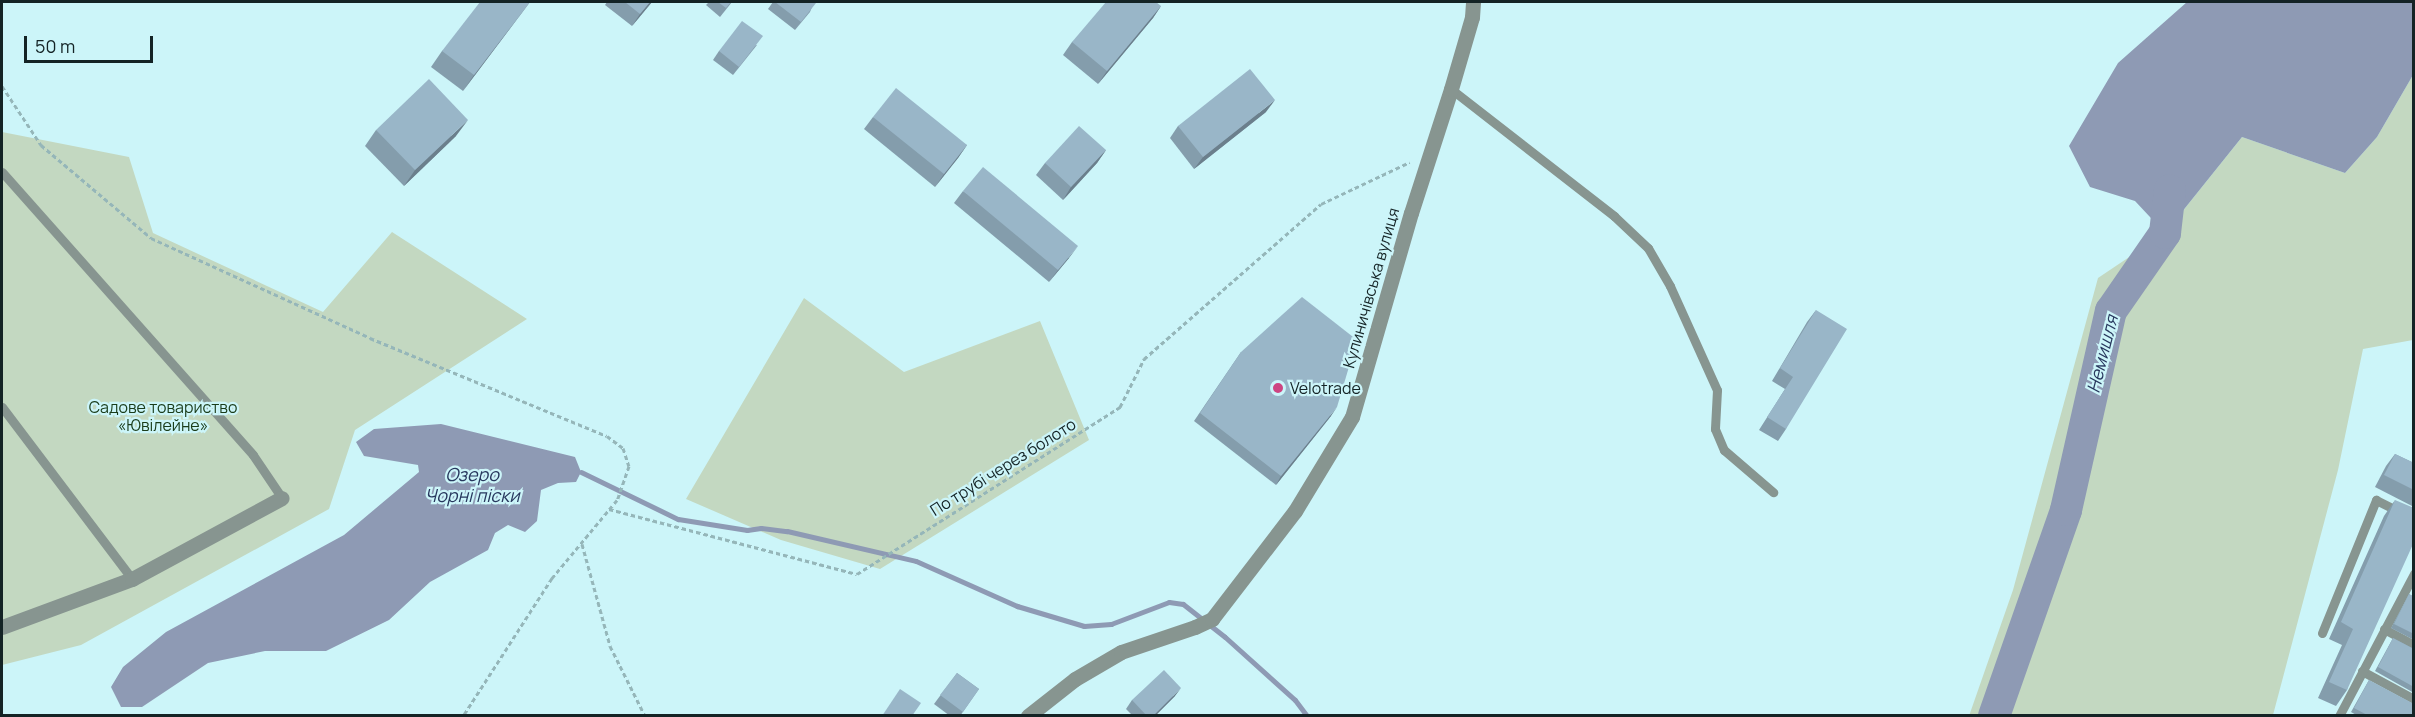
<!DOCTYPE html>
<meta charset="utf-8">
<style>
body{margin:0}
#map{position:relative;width:2415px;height:717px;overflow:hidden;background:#ccf5f9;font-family:Manrope,sans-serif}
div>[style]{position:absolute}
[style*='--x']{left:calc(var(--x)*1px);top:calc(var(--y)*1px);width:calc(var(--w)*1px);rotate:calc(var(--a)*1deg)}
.green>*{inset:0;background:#c3d8c1}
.water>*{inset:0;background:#8e9ab4}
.stream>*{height:5px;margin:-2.5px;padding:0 2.5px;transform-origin:2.5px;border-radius:2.5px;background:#8e9ab4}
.river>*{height:32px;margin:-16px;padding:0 16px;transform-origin:16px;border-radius:16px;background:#8e9ab4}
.path>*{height:3px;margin-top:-1.5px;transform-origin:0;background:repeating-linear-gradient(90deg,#95b6b9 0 4.5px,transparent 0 7.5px)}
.service>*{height:9px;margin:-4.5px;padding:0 4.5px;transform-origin:4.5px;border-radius:4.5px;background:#879590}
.minor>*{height:15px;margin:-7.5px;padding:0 7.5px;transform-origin:7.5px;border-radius:7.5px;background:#879590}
.wall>*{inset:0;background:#849dac}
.shaded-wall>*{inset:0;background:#6b7f8c}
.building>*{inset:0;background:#99b6c8}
.dots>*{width:16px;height:16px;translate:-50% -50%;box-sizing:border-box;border:3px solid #ccf5f9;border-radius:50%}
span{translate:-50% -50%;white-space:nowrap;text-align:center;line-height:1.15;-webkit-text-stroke:4.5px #ccf5f9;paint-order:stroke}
.street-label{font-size:16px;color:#142325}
.poi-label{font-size:16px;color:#142325}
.left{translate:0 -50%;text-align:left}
.park-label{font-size:16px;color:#1a3c1a}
.water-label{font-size:18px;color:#27375d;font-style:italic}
.frame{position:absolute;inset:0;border:3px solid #142325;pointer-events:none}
.scale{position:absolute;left:24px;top:36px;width:129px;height:27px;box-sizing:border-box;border:3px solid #142325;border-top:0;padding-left:8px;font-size:18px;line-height:21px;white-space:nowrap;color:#142325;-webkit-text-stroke:4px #ccf5f9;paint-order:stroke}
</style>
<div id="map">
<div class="green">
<div style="clip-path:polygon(2413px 75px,2413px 340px,2363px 349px,2338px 470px,2273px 715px,1969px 716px,2013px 590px,2098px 278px,2165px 233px,2242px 137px,2345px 173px,2377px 137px)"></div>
<div style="clip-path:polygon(2px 132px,129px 157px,153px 233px,323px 312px,392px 232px,527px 319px,355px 430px,329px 509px,81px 645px,2px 665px)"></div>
<div style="clip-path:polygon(804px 298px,904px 372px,1040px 321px,1089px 440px,880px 569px,781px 540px,686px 499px)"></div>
</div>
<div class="water">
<div style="clip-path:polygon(2187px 2px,2413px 2px,2413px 75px,2377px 137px,2345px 173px,2242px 137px,2165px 233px,2135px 201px,2090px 187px,2069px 146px,2118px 63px)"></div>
<div style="clip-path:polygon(441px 424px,575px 457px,581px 472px,576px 482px,558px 483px,541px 490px,537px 521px,525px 532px,508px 525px,495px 533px,488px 550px,430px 582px,389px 620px,326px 651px,265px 651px,208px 663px,142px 707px,121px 707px,111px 687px,123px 667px,166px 632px,344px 535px,419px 472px,418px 465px,364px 456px,356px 442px,374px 429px)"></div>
</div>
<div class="stream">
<div style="--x:581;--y:472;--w:108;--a:25.9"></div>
<div style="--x:678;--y:519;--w:70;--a:9.1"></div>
<div style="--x:747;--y:530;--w:14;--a:-8"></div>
<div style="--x:761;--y:528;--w:26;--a:7"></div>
<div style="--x:787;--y:531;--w:132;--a:13.1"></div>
<div style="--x:916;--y:561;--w:111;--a:24"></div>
<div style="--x:1017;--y:606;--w:70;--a:16.6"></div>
<div style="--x:1084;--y:626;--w:27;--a:-4"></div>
<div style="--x:1111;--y:624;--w:62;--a:-20.8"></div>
<div style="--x:1169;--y:602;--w:14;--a:8"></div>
<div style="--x:1183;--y:604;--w:53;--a:38.2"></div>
<div style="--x:1225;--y:637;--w:94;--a:42"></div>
<div style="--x:1295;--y:700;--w:20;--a:53"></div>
</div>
<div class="river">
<div style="--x:1994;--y:716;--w:218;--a:-70.7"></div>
<div style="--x:2066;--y:510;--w:204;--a:-77.3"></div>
<div style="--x:2111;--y:311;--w:95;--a:-55.3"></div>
<div style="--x:2165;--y:233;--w:43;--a:-83.4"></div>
</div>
<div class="path">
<div style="--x:2;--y:86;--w:71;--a:56.5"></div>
<div style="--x:41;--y:145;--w:144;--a:40.2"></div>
<div style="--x:151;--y:238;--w:241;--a:24.5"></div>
<div style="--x:370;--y:338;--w:256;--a:22.5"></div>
<div style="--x:607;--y:436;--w:20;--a:37"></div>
<div style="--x:623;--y:448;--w:19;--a:72"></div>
<div style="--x:629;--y:466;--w:36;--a:109"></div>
<div style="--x:617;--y:500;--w:102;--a:129.8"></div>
<div style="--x:552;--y:578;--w:164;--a:122.8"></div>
<div style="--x:609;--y:509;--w:256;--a:14.7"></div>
<div style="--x:857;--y:574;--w:312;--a:-32.4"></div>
<div style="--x:1120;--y:407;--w:54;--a:-63.4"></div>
<div style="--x:1144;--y:359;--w:235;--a:-41.2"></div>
<div style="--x:1321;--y:204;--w:98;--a:-25.3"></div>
<div style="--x:582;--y:544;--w:106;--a:74.6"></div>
<div style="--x:610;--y:646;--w:78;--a:63.4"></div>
</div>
<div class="service">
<div style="--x:1451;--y:89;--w:207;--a:37.9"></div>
<div style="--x:1614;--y:216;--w:47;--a:43.3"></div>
<div style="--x:1648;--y:248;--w:44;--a:59.9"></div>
<div style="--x:1670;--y:286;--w:114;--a:65.7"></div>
<div style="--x:1717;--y:390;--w:39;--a:93"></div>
<div style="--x:1715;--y:429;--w:23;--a:67"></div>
<div style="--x:1724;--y:450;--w:65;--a:40.6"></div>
<div style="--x:2;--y:172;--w:378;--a:48.4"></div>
<div style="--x:253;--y:455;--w:52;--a:56"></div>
<div style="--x:2;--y:407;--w:216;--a:52.9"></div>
<div style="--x:2384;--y:629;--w:34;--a:28"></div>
<div style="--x:2322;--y:633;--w:144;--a:-67.9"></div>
<div style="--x:2376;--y:500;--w:42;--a:26.6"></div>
<div style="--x:2362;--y:671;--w:59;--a:28.3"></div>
<div style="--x:2339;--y:716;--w:161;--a:-62.2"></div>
</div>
<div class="minor">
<div style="--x:2;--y:627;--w:139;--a:-20.3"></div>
<div style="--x:132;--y:579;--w:170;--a:-28.4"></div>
<div style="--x:1028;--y:716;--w:60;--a:-38.2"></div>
<div style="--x:1075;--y:679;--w:53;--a:-30.4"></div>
<div style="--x:1121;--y:652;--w:78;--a:-18.7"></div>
<div style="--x:1195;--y:627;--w:19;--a:-25"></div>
<div style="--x:1212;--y:619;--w:136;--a:-52.5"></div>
<div style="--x:1295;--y:511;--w:110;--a:-58.8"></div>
<div style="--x:1352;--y:417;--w:212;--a:-73.9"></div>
<div style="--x:1411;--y:213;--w:130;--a:-72.1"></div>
<div style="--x:1451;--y:89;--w:75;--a:-73.7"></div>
<div style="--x:1472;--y:17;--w:15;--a:-86"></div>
</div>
<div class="wall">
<div style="clip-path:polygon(530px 2px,463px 91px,431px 67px,442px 51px)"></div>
<div style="clip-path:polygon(607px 2px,652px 2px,632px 26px,605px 5px)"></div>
<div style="clip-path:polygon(709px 2px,732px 2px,720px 17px,706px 5px)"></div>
<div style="clip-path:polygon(773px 2px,814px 2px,810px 12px,795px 30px,768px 9px)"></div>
<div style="clip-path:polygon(1161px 6px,1153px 18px,1098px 84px,1063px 55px,1072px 42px)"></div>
<div style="clip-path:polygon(757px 45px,733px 75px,713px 60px,719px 51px)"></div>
<div style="clip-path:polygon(1266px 112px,1194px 169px,1170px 138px,1178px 126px)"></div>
<div style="clip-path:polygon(873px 117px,967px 145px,958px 158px,935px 187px,864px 129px)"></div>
<div style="clip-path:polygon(376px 130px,456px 136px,404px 186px,365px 146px)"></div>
<div style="clip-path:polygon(1106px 150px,1097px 163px,1063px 200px,1036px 175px,1045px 163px)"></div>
<div style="clip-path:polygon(963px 191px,1069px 258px,1049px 282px,954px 203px)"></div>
<div style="clip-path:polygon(1816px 310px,1786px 429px,1778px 441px,1759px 430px,1785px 389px,1772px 381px,1807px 322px)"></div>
<div style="clip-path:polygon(1241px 352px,1331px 416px,1276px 485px,1194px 421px)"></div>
<div style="clip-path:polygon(2395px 454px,2414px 463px,2414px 507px,2375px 487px,2386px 466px)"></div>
<div style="clip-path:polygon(2395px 500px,2347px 690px,2336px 706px,2318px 698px,2342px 645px,2329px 639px,2384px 516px)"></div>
<div style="clip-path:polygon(2409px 594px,2414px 597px,2414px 640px,2391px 628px)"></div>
<div style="clip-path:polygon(2393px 638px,2414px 649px,2414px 693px,2375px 671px)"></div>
<div style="clip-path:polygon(957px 673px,979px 689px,960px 716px,950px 716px,934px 704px)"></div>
<div style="clip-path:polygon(2369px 680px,2414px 716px,2358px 716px,2351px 712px)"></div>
<div style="clip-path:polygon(1175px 696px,1155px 716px,1133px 716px,1126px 709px,1132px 700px)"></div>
</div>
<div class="shaded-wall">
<div style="clip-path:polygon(530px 2px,463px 91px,474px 75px)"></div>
<div style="clip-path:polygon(650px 2px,652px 2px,632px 26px,640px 14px)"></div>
<div style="clip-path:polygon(1161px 6px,1153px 18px,1098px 84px,1107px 71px)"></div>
<div style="clip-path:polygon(1275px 100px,1266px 112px,1194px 169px,1203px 157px)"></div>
<div style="clip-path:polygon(468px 120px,456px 136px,404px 186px,415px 170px)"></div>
<div style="clip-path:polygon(967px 145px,958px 158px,935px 187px,944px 174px)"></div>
<div style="clip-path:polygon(1106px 150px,1097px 163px,1063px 200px,1071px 187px)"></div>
<div style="clip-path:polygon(1078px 246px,1069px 258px,1049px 282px,1058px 270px)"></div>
<div style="clip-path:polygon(1337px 407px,1331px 416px,1276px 485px,1281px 476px)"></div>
<div style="clip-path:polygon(1181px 688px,1175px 696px,1155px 716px,1153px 716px)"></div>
</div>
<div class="building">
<div style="clip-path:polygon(480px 2px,530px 2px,474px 75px,442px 51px)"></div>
<div style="clip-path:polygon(625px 2px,650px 2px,640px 14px)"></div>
<div style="clip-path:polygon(718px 2px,731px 2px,726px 8px)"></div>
<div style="clip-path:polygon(775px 2px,814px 2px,816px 3px,801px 22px)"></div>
<div style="clip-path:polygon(1106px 2px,1156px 2px,1161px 6px,1107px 71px,1072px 42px)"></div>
<div style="clip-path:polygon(742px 21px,763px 36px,739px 67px,719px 51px)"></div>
<div style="clip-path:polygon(1250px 69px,1275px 100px,1203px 157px,1178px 126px)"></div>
<div style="clip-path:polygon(429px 79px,468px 120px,415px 170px,376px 130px)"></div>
<div style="clip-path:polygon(896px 88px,967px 145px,944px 174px,873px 117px)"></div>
<div style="clip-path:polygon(1079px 126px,1106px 150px,1071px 187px,1045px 163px)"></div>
<div style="clip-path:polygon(983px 167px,1078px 246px,1058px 270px,963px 191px)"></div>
<div style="clip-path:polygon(1302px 297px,1357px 340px,1337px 407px,1281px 476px,1200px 413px,1241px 352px)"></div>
<div style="clip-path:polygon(1816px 310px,1847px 329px,1786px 429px,1767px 417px,1793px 377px,1780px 368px)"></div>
<div style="clip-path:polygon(2395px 454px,2414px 463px,2414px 490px,2384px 475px)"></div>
<div style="clip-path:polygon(2395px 500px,2414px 508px,2414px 542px,2347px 690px,2329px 682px,2353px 629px,2341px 622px)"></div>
<div style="clip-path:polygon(2409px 594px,2414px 597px,2414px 634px,2394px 624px)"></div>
<div style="clip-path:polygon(2393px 638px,2414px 649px,2414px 687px,2378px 667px)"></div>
<div style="clip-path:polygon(1164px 670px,1181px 688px,1153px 716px,1147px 716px,1132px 700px)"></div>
<div style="clip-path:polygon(957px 673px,979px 689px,963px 712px,940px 695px)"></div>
<div style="clip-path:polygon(2369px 680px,2414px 704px,2414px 716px,2369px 716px,2354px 708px)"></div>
<div style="clip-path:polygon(900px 689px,921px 703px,912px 716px,882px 716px)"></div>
</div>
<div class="dots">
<div style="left:1278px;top:388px;background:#cd4582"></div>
</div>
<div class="street-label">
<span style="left:1371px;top:288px;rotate:-74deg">Кулиничівська вулиця</span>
<span style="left:1003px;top:467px;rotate:-32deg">По трубі через болото</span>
</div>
<div class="poi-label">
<span class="left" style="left:1290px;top:388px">Velotrade</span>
</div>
<div class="park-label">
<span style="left:163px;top:416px">Садове товариство<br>«Ювілейне»</span>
</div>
<div class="water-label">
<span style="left:2102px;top:354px;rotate:-76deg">Немишля</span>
<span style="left:472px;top:485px">Озеро<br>Чорні піски</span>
</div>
<div class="frame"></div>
<div class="scale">50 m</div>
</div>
